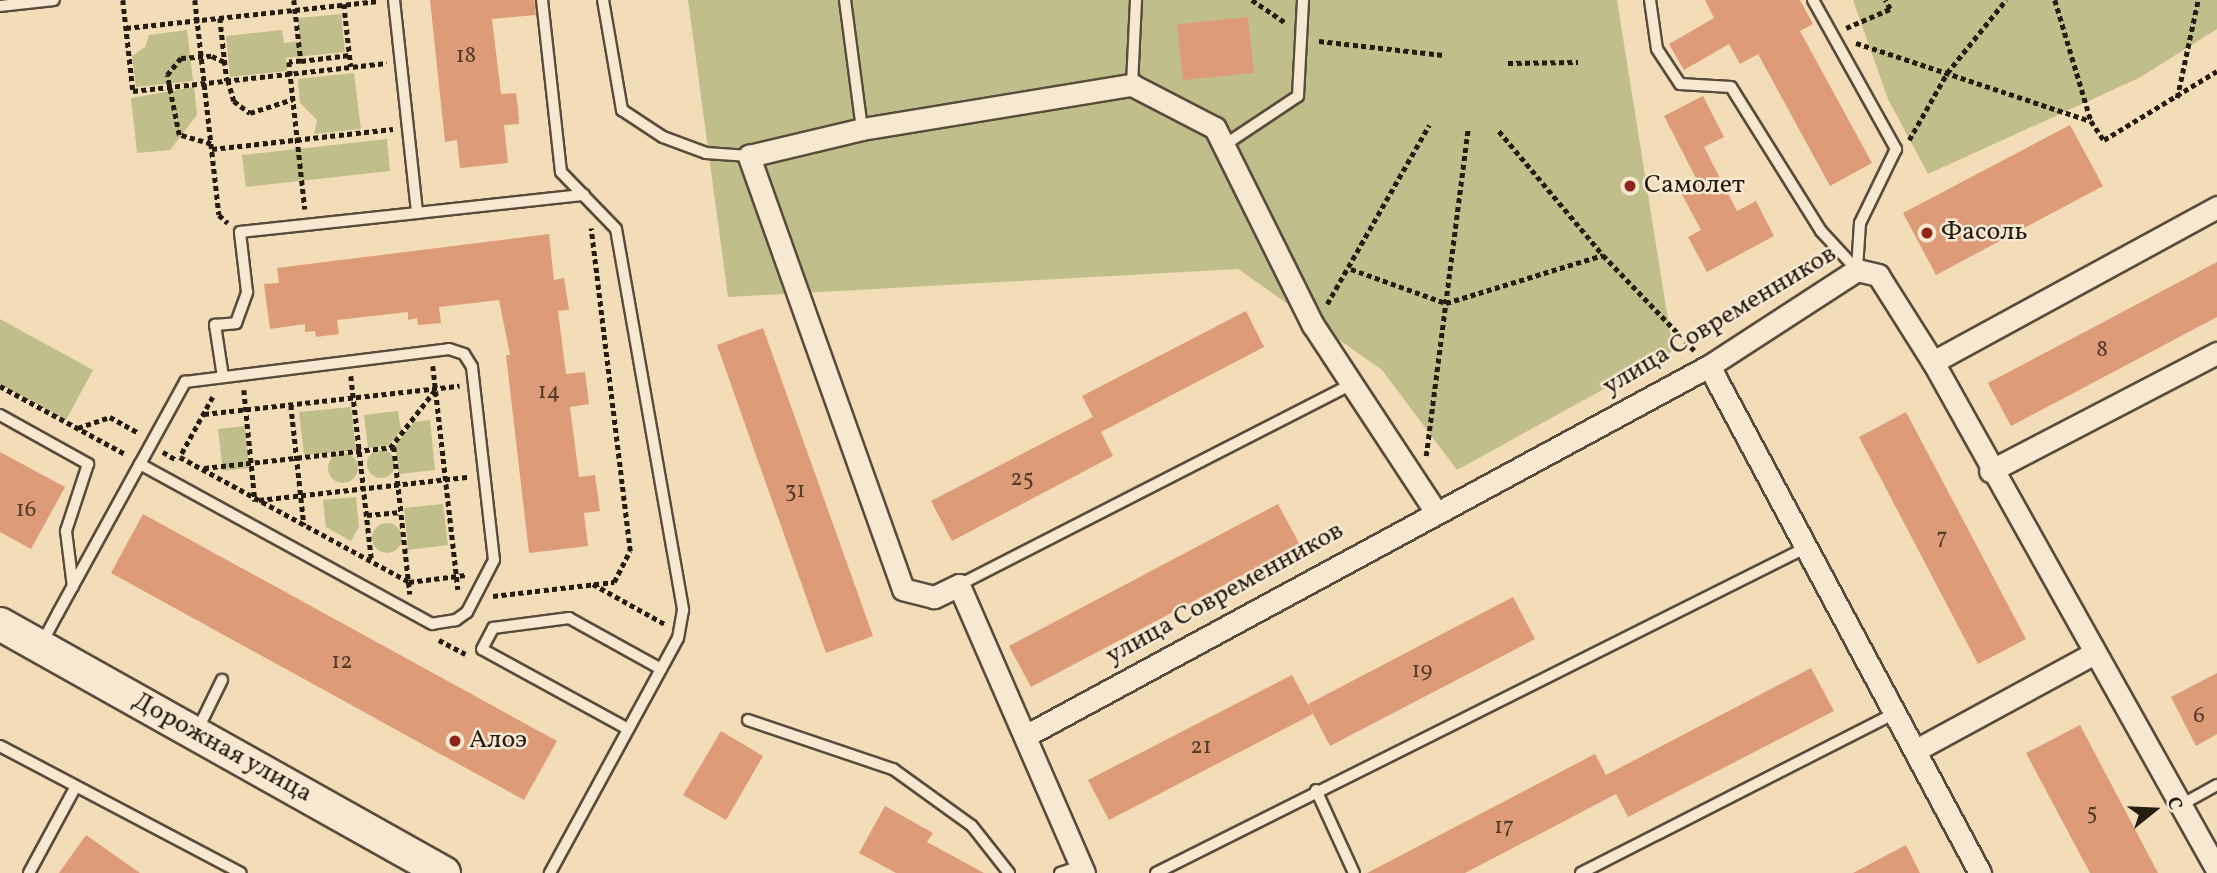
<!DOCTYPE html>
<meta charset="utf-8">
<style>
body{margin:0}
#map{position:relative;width:2217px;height:873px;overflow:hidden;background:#f3dcb8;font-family:Vollkorn,serif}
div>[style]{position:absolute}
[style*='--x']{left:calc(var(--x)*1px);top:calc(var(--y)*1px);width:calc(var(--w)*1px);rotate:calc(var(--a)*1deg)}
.green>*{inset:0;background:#c0bf8b}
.round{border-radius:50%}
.building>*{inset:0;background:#de9b78}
.path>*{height:4.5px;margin-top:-2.25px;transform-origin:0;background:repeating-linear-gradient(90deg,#251d12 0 5px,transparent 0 8.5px)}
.roads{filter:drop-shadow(2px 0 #584d3c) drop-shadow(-2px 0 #584d3c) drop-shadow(0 2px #584d3c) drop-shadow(0 -2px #584d3c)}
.lane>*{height:10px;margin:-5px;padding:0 5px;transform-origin:5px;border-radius:5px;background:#f7e8d1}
.street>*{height:21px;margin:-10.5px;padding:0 10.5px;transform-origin:10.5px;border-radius:10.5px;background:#f7e8d1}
.secondary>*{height:32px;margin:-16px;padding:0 16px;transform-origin:16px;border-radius:16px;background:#f7e8d1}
.dots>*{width:19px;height:19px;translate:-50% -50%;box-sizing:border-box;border:4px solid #f7e8d1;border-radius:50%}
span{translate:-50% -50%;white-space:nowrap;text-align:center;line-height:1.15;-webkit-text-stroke:5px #f7e8d1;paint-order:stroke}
.number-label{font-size:23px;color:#533c2c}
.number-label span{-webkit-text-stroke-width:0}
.poi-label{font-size:26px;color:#251d12}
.left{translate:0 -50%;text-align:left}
.street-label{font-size:26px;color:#251d12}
.north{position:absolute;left:2119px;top:775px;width:70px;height:70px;-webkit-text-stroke:5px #f7e8d1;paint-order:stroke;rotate:72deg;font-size:19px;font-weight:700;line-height:28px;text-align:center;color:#251d12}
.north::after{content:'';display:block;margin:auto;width:24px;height:32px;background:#251d12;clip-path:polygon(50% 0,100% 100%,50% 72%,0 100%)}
</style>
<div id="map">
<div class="green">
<div style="clip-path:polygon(688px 0,1617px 0,1673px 351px,1457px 470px,1382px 370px,1238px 269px,728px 297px)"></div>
<div style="clip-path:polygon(1853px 0,2217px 0,2217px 29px,2139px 78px,1928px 174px,1888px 99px)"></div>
<div style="clip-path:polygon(341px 14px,345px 52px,286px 58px,287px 71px,230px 77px,226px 36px,282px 30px,284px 43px,300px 41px,298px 18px)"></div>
<div style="clip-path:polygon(187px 30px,193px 81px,136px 87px,132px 56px,145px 47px,149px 35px)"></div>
<div style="clip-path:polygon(354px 73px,361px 129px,314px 134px,317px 120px,300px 103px,298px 79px)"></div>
<div style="clip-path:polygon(194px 87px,197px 115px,170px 150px,137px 153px,131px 98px)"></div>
<div style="clip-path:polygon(387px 139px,390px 171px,246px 187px,242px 155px)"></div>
<div style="clip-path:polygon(0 319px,93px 370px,66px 420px,0 384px)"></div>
<div style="clip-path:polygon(351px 407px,356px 450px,304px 455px,299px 412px)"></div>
<div style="clip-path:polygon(398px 411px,401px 430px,389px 445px,368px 448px,364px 415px)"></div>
<div style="clip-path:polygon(430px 420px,435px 470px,399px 474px,395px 446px,414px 422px)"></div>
<div style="clip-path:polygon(245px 426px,249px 468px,223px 471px,218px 429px)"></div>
<div class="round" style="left:367px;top:450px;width:28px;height:28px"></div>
<div class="round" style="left:328px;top:453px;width:30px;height:30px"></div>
<div style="clip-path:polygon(356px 497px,359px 527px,351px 541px,326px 527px,323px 500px)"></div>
<div style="clip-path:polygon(443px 504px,448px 545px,408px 550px,404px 508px)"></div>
<div class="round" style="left:372px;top:523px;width:30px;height:30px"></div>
</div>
<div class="building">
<div style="clip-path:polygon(430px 0,534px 0,536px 15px,492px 19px,501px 94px,516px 93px,518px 108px,519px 124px,504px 125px,508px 163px,460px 168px,457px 140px,445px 142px)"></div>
<div style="clip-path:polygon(1705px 0,1800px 0,1813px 24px,1800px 31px,1872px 163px,1830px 186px,1758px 54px,1740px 64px,1729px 44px,1684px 70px,1669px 44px,1714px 18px)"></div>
<div style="clip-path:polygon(1248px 17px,1254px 73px,1183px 80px,1177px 24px)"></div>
<div style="clip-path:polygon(1703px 96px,1724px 137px,1704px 147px,1737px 211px,1756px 201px,1774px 236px,1707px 272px,1688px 237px,1701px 230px,1679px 189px,1697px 180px,1664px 116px)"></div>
<div style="clip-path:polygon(2070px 125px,2103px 186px,1936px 275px,1903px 213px)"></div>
<div style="clip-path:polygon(549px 234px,554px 280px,564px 278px,569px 310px,558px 311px,566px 374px,585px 372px,589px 404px,570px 407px,579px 477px,595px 475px,600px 511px,584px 513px,588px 546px,529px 553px,506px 355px,510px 355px,499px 300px,439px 307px,441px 323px,430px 324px,418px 325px,417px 318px,408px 320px,408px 312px,337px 320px,339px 334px,316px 337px,315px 331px,305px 332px,305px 324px,270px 329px,264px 284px,279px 283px,277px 268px)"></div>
<div style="clip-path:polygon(2217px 262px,2217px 317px,2011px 426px,1988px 383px)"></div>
<div style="clip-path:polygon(1246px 311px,1264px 347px,1101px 432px,1113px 456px,952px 541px,931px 501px,1093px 417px,1082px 396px)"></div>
<div style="clip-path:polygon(763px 328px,873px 636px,826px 653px,717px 345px)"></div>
<div style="clip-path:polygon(1906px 412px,2026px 639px,1978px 664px,1859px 437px)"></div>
<div style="clip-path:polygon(0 452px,65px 487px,31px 549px,0 532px)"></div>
<div style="clip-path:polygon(1278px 504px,1300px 545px,1031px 687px,1009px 646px)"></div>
<div style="clip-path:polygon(143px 514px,557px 741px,524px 800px,111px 573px)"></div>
<div style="clip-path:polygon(1513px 597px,1535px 639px,1330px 746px,1308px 704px)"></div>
<div style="clip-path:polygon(1811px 668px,1834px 711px,1628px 817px,1616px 794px,1465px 873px,1367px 873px,1595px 754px,1606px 775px)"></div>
<div style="clip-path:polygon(2217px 673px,2217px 734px,2196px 746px,2171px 697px)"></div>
<div style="clip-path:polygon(1292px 675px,1313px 714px,1109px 820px,1088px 780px)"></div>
<div style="clip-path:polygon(2080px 725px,2158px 873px,2090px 873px,2026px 753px)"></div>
<div style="clip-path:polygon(721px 731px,763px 756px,726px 820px,683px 795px)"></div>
<div style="clip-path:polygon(885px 806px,933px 833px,927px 842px,984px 873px,896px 873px,859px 853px)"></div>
<div style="clip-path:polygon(86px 835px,140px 873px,59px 873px)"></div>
<div style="clip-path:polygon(1906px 845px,1920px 873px,1853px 873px)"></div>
</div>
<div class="path">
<div style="--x:123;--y:0;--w:92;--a:83.7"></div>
<div style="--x:133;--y:91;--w:255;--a:-6.3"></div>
<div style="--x:195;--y:0;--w:216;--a:83.6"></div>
<div style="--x:219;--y:215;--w:12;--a:42"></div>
<div style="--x:294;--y:0;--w:61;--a:83.5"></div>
<div style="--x:301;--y:61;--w:49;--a:-7"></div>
<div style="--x:1252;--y:0;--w:40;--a:34"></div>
<div style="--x:2055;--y:0;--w:126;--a:73.4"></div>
<div style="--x:2091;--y:121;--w:23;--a:56"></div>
<div style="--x:2104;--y:140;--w:132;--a:-31.4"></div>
<div style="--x:344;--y:4;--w:63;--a:83.7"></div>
<div style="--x:220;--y:18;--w:63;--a:83.7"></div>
<div style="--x:126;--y:28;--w:254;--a:-6.1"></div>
<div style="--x:1846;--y:28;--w:48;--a:-23.4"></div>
<div style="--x:1890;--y:9;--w:10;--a:-119"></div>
<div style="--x:1319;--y:41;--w:125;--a:6.4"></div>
<div style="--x:1856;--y:43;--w:247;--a:18.4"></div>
<div style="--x:301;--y:61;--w:12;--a:175"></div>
<div style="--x:289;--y:62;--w:148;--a:83.8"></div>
<div style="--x:1508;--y:63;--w:70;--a:-0.8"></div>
<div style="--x:228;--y:80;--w:22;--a:74"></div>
<div style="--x:234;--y:101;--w:20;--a:37"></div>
<div style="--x:250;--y:113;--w:45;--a:-18"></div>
<div style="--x:2177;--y:98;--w:100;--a:-77.9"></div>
<div style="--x:1499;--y:131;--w:162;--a:50"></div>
<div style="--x:1603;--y:255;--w:132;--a:46.2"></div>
<div style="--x:1909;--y:140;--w:77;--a:-60.4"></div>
<div style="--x:1947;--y:73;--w:94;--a:-51.1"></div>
<div style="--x:211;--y:144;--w:33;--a:-164"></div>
<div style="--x:179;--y:135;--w:61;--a:-101.3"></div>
<div style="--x:167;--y:75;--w:22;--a:-51"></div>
<div style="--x:181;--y:58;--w:31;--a:-4"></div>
<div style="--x:212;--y:56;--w:14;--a:25"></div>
<div style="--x:212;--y:149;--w:182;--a:-6.3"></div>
<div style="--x:1351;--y:269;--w:101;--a:19.7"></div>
<div style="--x:1446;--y:303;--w:164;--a:-17"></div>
<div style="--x:1327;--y:304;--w:206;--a:-60.3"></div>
<div style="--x:433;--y:366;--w:225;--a:83.6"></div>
<div style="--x:351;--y:376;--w:187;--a:83.6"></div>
<div style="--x:0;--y:386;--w:142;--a:28.5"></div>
<div style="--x:244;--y:390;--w:112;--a:84.3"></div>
<div style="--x:213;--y:397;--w:68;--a:118.8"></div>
<div style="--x:180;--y:457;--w:261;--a:28.6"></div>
<div style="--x:409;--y:582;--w:57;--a:-7"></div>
<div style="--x:291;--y:405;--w:121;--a:83.8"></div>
<div style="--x:204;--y:414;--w:257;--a:-6.3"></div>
<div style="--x:78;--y:428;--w:34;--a:-19"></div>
<div style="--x:110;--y:417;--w:31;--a:29"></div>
<div style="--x:390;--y:448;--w:73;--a:-52.2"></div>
<div style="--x:163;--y:452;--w:17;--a:31"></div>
<div style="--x:1426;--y:456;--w:330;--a:-82.7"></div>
<div style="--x:204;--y:468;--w:191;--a:-6.3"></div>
<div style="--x:394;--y:447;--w:148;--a:83.8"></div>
<div style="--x:259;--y:500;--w:211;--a:-6.3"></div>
<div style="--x:367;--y:515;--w:34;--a:-5"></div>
<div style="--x:593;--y:584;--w:82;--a:29.1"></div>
<div style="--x:493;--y:596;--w:122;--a:-6.6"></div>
<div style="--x:614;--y:582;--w:35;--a:-63"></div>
<div style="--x:630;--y:551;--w:325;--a:-96.9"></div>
<div style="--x:439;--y:640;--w:30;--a:28"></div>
</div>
<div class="roads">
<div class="lane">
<div style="--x:394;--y:0;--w:214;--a:83.8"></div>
<div style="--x:417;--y:213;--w:168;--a:-6.2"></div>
<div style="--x:542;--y:0;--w:173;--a:83.7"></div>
<div style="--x:561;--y:172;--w:79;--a:46"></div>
<div style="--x:616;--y:229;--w:387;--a:80"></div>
<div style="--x:683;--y:610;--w:28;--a:100"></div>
<div style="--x:678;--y:638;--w:268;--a:118.6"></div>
<div style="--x:603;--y:0;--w:112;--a:80.2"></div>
<div style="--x:622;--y:110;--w:49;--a:33.4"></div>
<div style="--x:663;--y:137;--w:46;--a:20.4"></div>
<div style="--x:706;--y:153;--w:43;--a:4"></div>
<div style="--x:845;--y:0;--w:130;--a:82.5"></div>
<div style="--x:1650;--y:0;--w:49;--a:81.9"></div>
<div style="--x:1657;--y:49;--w:42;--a:56.7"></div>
<div style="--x:1680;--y:84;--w:51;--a:3.4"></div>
<div style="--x:1731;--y:87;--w:170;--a:58"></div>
<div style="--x:1821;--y:231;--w:53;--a:47.3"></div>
<div style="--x:1813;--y:0;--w:171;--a:60.9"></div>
<div style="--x:1896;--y:149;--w:82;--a:115.9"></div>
<div style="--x:1860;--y:223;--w:47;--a:93.7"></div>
<div style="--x:0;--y:6;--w:54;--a:-6.3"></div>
<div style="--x:1132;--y:85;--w:85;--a:-87.3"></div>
<div style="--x:1223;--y:146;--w:90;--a:-33.7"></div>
<div style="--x:1298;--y:96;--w:96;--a:-87"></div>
<div style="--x:223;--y:377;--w:53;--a:-98.7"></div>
<div style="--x:215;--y:325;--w:21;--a:-5"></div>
<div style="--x:236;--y:323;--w:33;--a:-70"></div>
<div style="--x:247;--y:292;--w:60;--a:-96.7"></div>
<div style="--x:240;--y:232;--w:178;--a:-6.1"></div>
<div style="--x:0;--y:415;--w:101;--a:29.1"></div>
<div style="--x:88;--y:464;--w:71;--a:108.2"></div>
<div style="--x:66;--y:531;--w:56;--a:82.9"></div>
<div style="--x:959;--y:585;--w:438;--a:-27.1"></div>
<div style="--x:42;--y:643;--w:34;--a:-62"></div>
<div style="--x:58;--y:613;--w:170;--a:-61.2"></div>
<div style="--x:140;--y:464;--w:94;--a:-61.2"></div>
<div style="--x:185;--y:382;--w:266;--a:-7.1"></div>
<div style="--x:449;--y:349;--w:16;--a:18"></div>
<div style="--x:464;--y:354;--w:15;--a:58"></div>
<div style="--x:472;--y:367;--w:194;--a:83.5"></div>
<div style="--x:494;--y:560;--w:59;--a:117.4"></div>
<div style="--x:467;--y:612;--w:14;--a:144"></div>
<div style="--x:456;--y:620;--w:24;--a:171"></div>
<div style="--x:432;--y:624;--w:333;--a:-151.3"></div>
<div style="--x:748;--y:720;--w:153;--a:18.7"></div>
<div style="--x:893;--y:769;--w:97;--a:35.8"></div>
<div style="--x:972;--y:826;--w:60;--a:51.8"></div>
<div style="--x:628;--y:729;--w:166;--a:-151.3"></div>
<div style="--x:482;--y:649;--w:24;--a:-62"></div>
<div style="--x:493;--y:628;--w:77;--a:-7.5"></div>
<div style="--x:569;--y:618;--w:105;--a:29"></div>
<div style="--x:197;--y:731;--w:57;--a:-63.9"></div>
<div style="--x:0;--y:746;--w:272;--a:27.8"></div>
<div style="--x:1316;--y:790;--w:91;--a:65.4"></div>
<div style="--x:2181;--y:805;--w:41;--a:-29.1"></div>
<div style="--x:29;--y:873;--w:97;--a:-61.6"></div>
<div style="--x:1060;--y:873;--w:21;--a:-19"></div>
<div style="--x:1156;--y:873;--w:726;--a:-26.6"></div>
<div style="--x:1581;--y:873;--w:352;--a:-27"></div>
</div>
<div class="street">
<div style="--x:1933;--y:362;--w:324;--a:-28.6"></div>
<div style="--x:1709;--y:366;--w:575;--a:61.87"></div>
<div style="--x:1990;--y:471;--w:256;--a:-27.5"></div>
<div style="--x:1027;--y:735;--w:775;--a:-28.42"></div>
<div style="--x:1709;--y:366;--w:176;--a:-33"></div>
<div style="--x:1857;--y:270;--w:22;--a:13"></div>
<div style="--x:1878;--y:275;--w:103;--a:57.7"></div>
<div style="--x:1933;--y:362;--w:582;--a:60.79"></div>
<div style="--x:1916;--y:750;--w:201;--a:-28.5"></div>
<div style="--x:1084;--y:873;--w:314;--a:-113.5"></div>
<div style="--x:959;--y:585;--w:28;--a:154"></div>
<div style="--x:934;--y:597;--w:32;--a:-166"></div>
<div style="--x:903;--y:589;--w:460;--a:-109.6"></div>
<div style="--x:749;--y:156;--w:116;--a:-13.4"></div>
<div style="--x:862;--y:129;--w:274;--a:-9.3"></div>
<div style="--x:1132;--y:85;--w:93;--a:27.4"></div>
<div style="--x:1215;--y:128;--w:220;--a:63.6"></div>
<div style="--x:1313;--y:325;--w:222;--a:56.7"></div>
</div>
<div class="secondary">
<div style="--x:0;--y:624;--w:509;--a:29.28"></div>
</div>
</div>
<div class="dots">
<div style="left:1630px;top:186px;background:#8f2418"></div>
<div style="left:1927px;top:233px;background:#8f2418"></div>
<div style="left:455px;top:741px;background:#8f2418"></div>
</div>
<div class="number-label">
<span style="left:466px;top:56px">18</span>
<span style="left:2102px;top:350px">8</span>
<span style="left:549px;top:392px">14</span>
<span style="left:1022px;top:479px">25</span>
<span style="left:795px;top:491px">31</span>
<span style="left:26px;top:510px">16</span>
<span style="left:1942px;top:538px">7</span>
<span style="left:342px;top:662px">12</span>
<span style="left:1422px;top:671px">19</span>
<span style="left:2199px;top:716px">6</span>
<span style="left:1201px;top:747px">21</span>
<span style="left:2092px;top:813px">5</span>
<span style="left:1504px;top:827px">17</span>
</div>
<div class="poi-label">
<span class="left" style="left:1644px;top:186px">Самолет</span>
<span class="left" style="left:1941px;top:233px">Фасоль</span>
<span class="left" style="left:469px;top:741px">Алоэ</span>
</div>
<div class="street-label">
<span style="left:1720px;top:321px;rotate:-31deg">улица Современников</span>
<span style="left:1225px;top:594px;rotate:-29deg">улица Современников</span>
<span style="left:222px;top:748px;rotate:29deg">Дорожная улица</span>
</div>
<div class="north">С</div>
</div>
